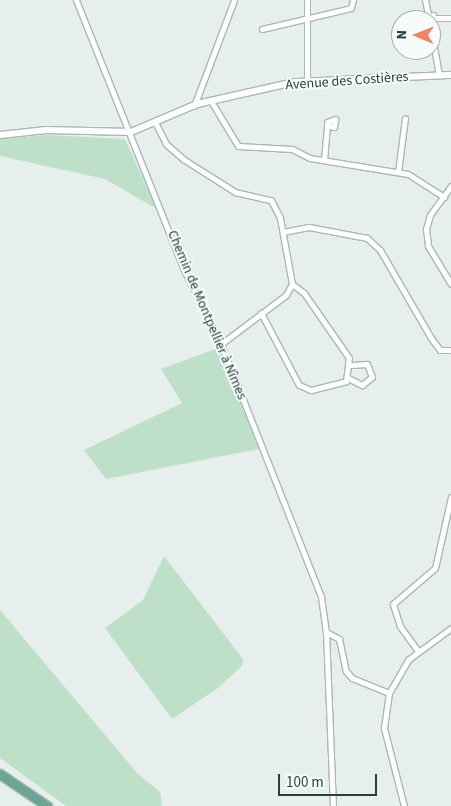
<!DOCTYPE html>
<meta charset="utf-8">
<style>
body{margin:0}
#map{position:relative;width:451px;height:806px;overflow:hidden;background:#e6efeb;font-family:"Source Sans 3",sans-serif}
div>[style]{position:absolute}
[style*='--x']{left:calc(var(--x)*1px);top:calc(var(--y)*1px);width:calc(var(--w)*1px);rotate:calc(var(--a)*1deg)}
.green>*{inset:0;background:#bfe0c8}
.roads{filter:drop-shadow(1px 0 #a8b8b2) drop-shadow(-1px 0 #a8b8b2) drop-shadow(0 1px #a8b8b2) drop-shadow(0 -1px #a8b8b2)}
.minor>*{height:5px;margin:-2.5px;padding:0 2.5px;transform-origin:2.5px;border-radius:2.5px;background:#fff}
.tertiary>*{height:6px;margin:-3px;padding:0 3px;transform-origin:3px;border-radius:3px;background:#fff}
.primary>*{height:9px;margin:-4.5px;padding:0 4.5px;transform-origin:4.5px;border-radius:4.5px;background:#6aa596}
span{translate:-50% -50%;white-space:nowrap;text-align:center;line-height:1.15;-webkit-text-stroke:4px #f7fbf9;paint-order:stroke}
.street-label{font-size:14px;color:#24423a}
.north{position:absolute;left:391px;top:10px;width:50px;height:50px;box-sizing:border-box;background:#f7fbf9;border:1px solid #a3b1ad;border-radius:50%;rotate:271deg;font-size:14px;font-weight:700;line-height:20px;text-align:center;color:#24423a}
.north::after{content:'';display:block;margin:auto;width:18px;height:22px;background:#f4845f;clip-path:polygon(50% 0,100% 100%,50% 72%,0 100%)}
.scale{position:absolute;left:278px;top:774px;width:99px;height:22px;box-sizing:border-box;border:2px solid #24423a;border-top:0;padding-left:6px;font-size:15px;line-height:18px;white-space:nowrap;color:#24423a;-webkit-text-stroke:4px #f7fbf9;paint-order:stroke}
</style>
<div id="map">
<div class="green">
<div style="clip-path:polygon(44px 135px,125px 139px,157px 209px,105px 179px,0 156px,0 139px)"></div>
<div style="clip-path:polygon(218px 348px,259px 449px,106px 479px,84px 450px,182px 403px,161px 369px)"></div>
<div style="clip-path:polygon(164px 556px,243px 659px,242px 666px,218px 688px,172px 719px,105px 628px,143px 600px)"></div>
<div style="clip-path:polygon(0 610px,137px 773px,160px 792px,162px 806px,66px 806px,0 758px)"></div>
</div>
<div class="roads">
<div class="minor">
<div style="--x:76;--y:0;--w:293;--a:68.2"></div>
<div style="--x:185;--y:272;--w:80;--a:63.4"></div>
<div style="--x:221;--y:344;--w:272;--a:68.4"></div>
<div style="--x:321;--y:597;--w:35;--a:82"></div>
<div style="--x:326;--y:632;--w:174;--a:87.7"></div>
<div style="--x:307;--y:0;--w:81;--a:90"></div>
<div style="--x:425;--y:0;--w:14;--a:78"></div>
<div style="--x:435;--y:18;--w:16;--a:0"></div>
<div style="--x:423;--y:20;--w:11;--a:-27"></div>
<div style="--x:433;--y:15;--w:11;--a:100"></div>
<div style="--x:262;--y:29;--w:91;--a:-13.3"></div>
<div style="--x:351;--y:8;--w:8;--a:-76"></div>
<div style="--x:431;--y:30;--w:46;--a:79.9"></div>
<div style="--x:211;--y:101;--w:52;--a:59"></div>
<div style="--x:238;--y:146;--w:54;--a:3.2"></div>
<div style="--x:292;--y:149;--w:20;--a:27"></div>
<div style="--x:310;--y:158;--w:99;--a:9.3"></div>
<div style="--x:408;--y:174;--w:43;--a:32.6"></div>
<div style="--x:194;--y:106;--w:113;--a:-69.3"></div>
<div style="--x:155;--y:122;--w:25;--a:63"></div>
<div style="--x:166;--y:144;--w:23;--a:41"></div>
<div style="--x:183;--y:159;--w:62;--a:32.4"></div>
<div style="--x:235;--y:192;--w:37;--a:13"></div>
<div style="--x:271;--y:200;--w:20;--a:63"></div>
<div style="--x:280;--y:218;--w:67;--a:79.7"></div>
<div style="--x:292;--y:284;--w:13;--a:119"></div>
<div style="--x:286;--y:295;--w:81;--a:143"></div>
<div style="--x:324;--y:160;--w:38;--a:-85"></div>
<div style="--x:327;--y:122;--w:9;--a:-21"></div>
<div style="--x:335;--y:119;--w:8;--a:97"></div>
<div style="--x:334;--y:127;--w:6;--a:-162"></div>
<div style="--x:398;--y:172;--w:54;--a:-82.6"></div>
<div style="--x:451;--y:186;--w:36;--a:126"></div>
<div style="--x:430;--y:215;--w:15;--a:106"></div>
<div style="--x:426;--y:229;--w:17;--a:83"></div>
<div style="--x:428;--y:246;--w:44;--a:58.8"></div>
<div style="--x:283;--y:232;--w:26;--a:-11"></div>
<div style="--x:309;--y:227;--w:59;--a:10.7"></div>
<div style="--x:367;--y:238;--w:18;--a:43"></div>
<div style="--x:380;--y:250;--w:102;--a:59.9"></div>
<div style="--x:431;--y:338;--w:15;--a:53"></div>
<div style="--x:440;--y:350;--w:11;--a:0"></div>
<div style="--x:261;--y:313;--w:81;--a:62.2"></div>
<div style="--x:299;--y:385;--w:13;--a:23"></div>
<div style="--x:311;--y:390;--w:36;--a:-14"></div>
<div style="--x:346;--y:381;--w:23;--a:-83"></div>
<div style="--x:349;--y:358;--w:79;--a:-124.7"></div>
<div style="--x:304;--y:293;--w:15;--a:-143"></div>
<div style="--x:348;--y:378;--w:16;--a:27"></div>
<div style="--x:362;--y:385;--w:13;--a:-39"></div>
<div style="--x:372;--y:377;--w:14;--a:-111"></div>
<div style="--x:367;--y:364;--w:16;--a:176"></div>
<div style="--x:326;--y:632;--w:15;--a:28"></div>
<div style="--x:339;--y:639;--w:33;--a:78"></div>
<div style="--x:346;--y:671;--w:9;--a:49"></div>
<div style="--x:352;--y:678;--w:40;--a:22"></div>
<div style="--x:418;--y:651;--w:31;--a:-126"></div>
<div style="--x:400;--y:626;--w:23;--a:-108"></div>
<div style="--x:393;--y:604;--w:55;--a:-40.6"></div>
<div style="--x:435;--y:568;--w:73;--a:-77.3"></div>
<div style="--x:404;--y:806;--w:81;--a:-104.4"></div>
<div style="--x:384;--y:728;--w:35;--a:-82"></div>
<div style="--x:389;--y:693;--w:39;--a:-60"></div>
<div style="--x:409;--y:659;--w:52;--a:-36.4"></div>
</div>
<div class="tertiary">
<div style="--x:0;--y:135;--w:46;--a:-6.2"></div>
<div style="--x:46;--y:130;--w:85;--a:1.3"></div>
<div style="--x:131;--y:132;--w:72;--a:-23"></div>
<div style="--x:197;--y:104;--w:100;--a:-12.7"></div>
<div style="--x:295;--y:82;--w:156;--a:-2.6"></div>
</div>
<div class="primary">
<div style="--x:0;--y:774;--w:57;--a:34.2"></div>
</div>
</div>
<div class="street-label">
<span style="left:347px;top:81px;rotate:-4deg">Avenue des Costières</span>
<span style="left:207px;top:315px;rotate:67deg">Chemin de Montpellier à Nîmes</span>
</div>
<div class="north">N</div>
<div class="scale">100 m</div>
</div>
